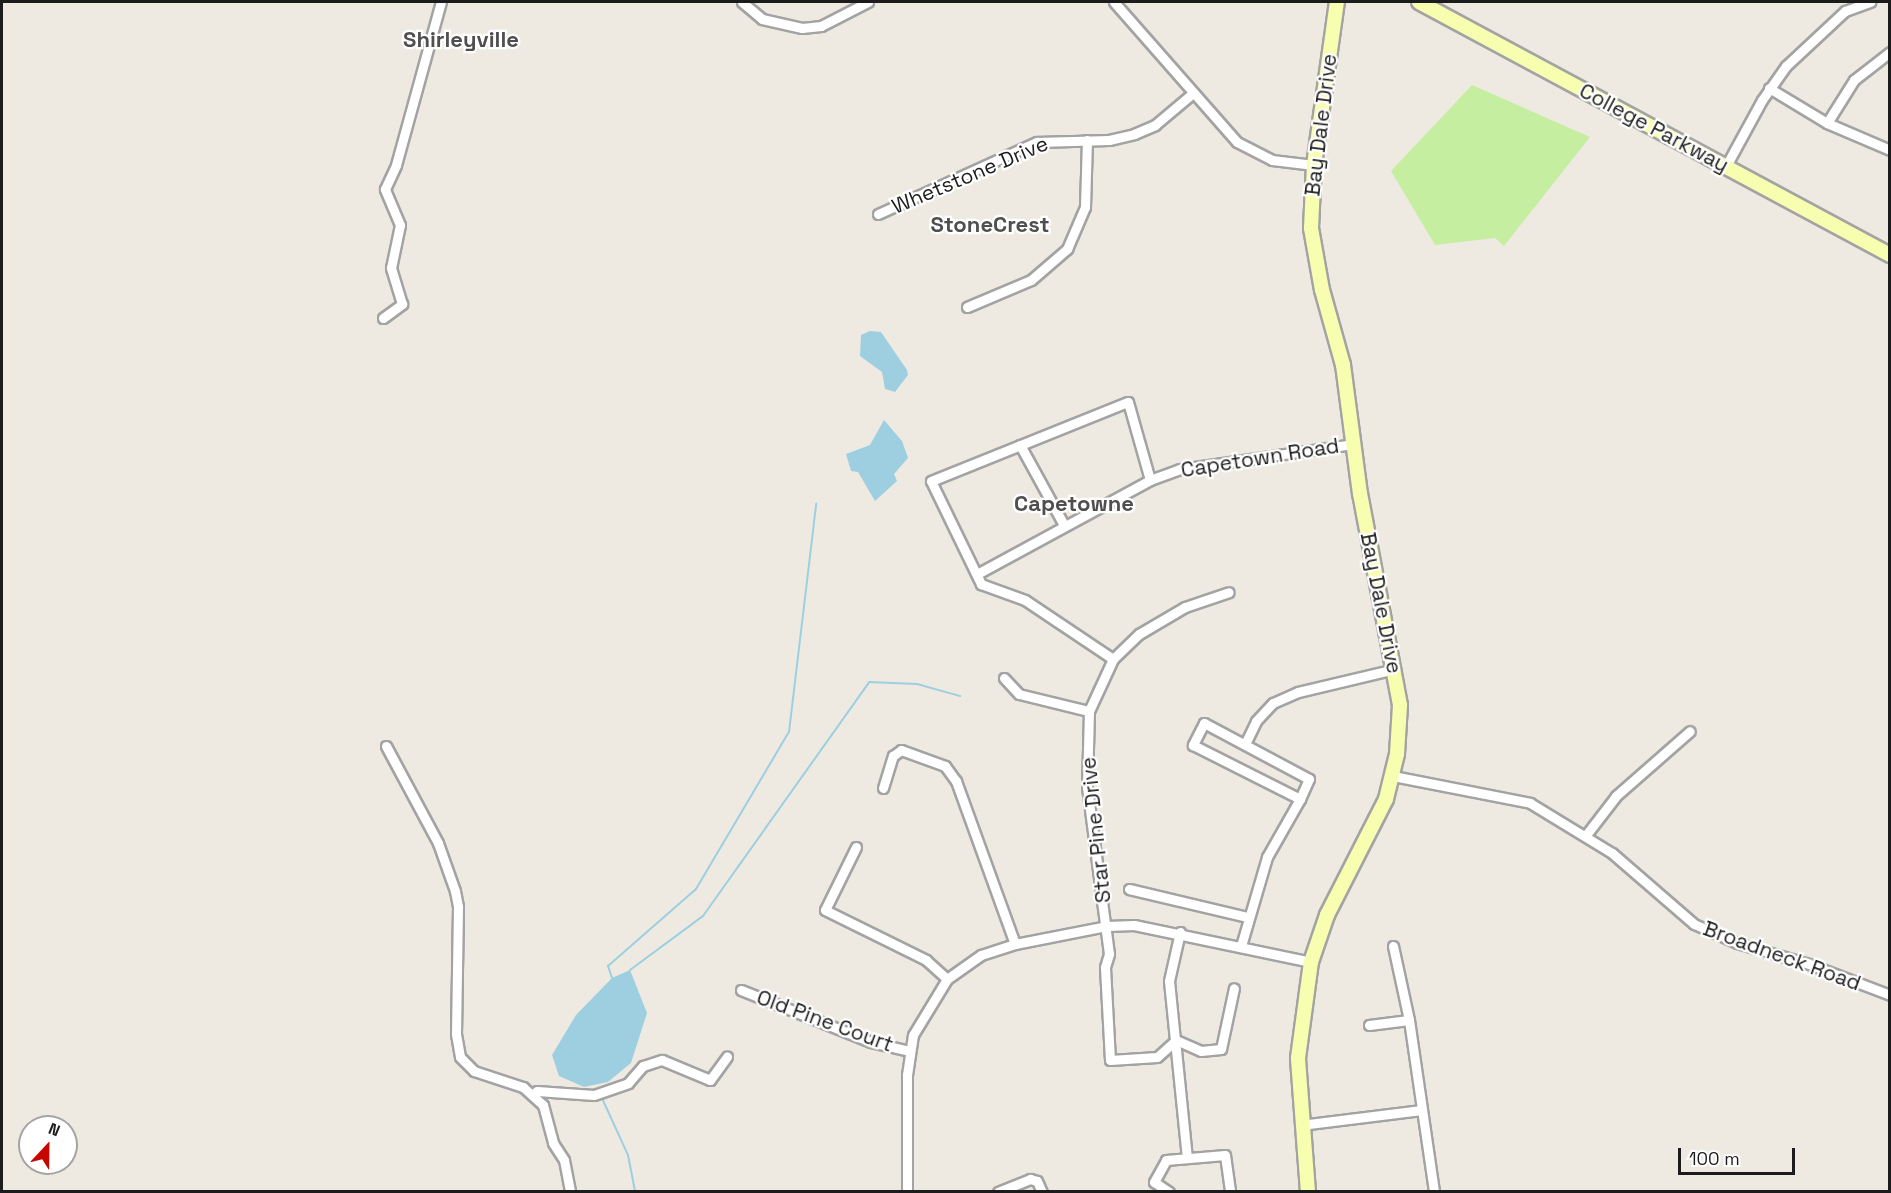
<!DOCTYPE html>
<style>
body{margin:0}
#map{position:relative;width:1891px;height:1193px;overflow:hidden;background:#efeae1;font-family:"Space Grotesk",sans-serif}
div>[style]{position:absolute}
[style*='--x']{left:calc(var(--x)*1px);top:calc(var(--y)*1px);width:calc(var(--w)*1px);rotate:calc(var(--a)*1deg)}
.grass>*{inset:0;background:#c5eea1}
.water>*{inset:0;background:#9dcfe0}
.stream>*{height:2px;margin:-1px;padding:0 1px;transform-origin:1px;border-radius:1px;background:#9dcfe0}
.roads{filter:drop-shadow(2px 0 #a3a3a3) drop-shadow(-2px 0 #a3a3a3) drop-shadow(0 2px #a3a3a3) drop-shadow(0 -2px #a3a3a3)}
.street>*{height:9px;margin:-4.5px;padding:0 4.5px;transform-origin:4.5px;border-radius:4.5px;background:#fff}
.secondary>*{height:14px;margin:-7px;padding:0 7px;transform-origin:7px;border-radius:7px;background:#f8feaf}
span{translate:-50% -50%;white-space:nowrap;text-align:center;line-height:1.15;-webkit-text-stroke:4.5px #fff;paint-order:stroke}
.street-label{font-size:21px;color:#1c1c1c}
.neighbourhood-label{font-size:22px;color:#4f4f4f;font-weight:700}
.frame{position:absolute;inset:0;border:3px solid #1c1c1c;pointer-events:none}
.north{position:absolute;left:18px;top:1115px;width:60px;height:60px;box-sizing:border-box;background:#fff;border:2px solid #a4a4a4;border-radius:50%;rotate:22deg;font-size:16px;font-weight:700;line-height:24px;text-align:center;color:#1c1c1c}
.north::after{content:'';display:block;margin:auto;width:21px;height:27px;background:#c80600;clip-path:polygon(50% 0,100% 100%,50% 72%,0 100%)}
.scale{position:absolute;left:1678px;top:1148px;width:117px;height:27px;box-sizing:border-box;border:3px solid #1c1c1c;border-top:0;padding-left:8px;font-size:18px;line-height:21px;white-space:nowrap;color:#1c1c1c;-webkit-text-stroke:4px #fff;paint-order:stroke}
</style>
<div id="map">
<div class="grass">
<div style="clip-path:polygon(1472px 85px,1590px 137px,1504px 246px,1495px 238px,1435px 245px,1391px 171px)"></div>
</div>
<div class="water">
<div style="clip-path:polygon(870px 331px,881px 332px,907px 370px,908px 375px,895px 392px,885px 389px,882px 372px,860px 356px,861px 335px)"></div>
<div style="clip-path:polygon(884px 420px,902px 441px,908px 458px,894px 474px,897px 481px,875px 501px,858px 472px,851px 471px,846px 454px,870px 445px)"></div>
<div style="clip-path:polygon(630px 970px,647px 1013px,631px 1063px,608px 1082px,584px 1087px,559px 1076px,552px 1055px,576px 1015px,612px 978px)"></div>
</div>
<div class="stream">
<div style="--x:630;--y:970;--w:91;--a:-36.5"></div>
<div style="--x:703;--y:916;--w:287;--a:-54.6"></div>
<div style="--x:869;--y:682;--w:48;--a:2.4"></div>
<div style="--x:917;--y:684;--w:45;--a:15.6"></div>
<div style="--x:612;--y:978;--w:13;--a:-108"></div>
<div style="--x:608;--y:966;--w:117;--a:-41.2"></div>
<div style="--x:696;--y:889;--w:182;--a:-59.4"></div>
<div style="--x:789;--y:732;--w:230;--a:-83.2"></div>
<div style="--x:601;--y:1096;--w:65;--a:65.4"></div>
<div style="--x:628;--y:1155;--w:38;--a:79"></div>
</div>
<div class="roads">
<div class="street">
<div style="--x:742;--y:2;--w:26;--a:40"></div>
<div style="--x:762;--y:19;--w:41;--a:12.7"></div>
<div style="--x:802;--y:28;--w:19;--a:-6"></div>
<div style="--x:821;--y:26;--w:53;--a:-27.1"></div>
<div style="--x:1114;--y:2;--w:186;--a:48.7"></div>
<div style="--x:1237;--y:142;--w:39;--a:27"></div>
<div style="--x:1272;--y:160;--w:42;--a:6.8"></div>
<div style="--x:1769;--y:88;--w:68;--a:31.1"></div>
<div style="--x:1827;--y:123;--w:69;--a:23.2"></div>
<div style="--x:1827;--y:123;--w:51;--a:-57.9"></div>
<div style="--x:1854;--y:80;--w:46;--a:-37.9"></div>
<div style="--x:1726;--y:166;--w:75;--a:-61.4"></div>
<div style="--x:1762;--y:100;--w:42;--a:-54.8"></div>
<div style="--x:1786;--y:66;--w:81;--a:-43"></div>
<div style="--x:1845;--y:11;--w:27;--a:-20"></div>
<div style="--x:878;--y:214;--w:175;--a:-24.4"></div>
<div style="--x:1037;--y:142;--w:72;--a:-1.6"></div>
<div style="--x:1109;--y:140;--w:26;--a:-13"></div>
<div style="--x:1134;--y:134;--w:23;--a:-23"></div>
<div style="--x:1155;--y:125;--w:50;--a:-40.1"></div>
<div style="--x:967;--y:307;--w:69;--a:-22.9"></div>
<div style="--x:1031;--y:280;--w:48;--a:-40.7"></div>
<div style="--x:1067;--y:249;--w:46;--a:-66.8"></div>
<div style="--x:1085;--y:207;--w:67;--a:-88.3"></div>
<div style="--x:383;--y:318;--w:24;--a:-36"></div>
<div style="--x:402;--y:304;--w:38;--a:-107"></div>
<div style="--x:391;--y:268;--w:44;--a:-78.2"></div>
<div style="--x:400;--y:225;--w:39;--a:-113"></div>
<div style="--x:385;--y:189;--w:26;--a:-65"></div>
<div style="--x:396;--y:165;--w:169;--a:-74.6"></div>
<div style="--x:1020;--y:445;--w:91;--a:61.2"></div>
<div style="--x:977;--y:574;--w:197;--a:-28.5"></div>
<div style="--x:1150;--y:480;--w:32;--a:-20"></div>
<div style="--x:1180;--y:469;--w:175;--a:-8.2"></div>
<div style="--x:1113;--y:659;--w:106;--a:-146.2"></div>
<div style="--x:1025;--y:600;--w:47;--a:-160"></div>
<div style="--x:981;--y:584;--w:114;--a:-115.9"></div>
<div style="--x:931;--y:481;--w:212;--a:-21.9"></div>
<div style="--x:1128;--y:402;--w:81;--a:74.2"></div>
<div style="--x:1004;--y:678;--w:22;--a:47"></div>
<div style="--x:1019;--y:694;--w:72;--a:13.7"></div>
<div style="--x:1245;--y:744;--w:25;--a:-64"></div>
<div style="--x:1256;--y:721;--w:25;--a:-47"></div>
<div style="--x:1273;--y:703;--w:27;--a:-24"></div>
<div style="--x:1298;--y:692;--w:100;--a:-13.3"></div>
<div style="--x:386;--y:746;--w:110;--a:61.8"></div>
<div style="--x:438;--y:843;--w:51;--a:70.5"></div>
<div style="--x:455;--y:891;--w:16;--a:79"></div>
<div style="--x:458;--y:907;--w:127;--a:90.9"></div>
<div style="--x:456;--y:1034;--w:23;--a:80"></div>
<div style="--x:460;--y:1057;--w:20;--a:45"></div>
<div style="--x:474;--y:1071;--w:52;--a:18.1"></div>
<div style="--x:523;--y:1087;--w:27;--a:42"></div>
<div style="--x:543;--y:1105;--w:39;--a:75"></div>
<div style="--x:553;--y:1143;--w:20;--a:57"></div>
<div style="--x:564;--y:1160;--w:33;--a:79"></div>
<div style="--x:1393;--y:776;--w:140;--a:11.1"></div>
<div style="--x:1530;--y:803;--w:96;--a:31.4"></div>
<div style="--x:1612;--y:853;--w:108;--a:40.9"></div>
<div style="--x:1694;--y:924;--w:47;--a:23.8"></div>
<div style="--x:1737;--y:943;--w:75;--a:16.3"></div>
<div style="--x:1809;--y:964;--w:87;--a:20.9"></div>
<div style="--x:883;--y:788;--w:34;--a:-73"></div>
<div style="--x:893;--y:756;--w:10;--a:-37"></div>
<div style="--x:901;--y:750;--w:47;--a:20"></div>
<div style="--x:945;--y:766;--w:19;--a:54"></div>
<div style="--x:956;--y:781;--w:173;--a:70.1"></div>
<div style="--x:1586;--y:835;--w:49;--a:-52.4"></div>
<div style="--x:1616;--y:796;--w:98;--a:-41.3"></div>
<div style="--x:856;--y:847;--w:70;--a:116.2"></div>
<div style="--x:825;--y:910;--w:113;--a:26.3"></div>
<div style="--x:926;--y:960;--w:28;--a:42"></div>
<div style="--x:1129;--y:889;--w:121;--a:13.3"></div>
<div style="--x:1180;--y:932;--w:50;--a:102.7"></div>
<div style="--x:1169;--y:981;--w:177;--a:84.2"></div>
<div style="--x:1241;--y:946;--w:93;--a:-73.7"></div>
<div style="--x:1267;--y:857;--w:67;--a:-60.4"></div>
<div style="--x:1300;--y:799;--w:22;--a:-66"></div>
<div style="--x:1309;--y:779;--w:119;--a:-151.9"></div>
<div style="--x:1204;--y:723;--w:25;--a:117"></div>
<div style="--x:1193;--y:745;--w:120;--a:26.8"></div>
<div style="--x:1393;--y:946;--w:76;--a:77.8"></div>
<div style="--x:1409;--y:1020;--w:174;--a:81.7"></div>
<div style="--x:741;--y:990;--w:140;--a:21.8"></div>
<div style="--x:871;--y:1042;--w:39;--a:13"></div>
<div style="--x:1369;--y:1025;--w:40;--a:-7.1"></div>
<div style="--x:1176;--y:1040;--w:25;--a:138"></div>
<div style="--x:1157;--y:1057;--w:47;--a:176.3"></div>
<div style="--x:1110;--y:1060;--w:93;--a:-93.1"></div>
<div style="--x:1105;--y:967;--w:14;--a:-73"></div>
<div style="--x:1109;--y:954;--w:168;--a:-97.5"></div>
<div style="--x:1087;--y:787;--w:76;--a:-88.5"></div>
<div style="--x:1089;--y:711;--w:57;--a:-65.2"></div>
<div style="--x:1113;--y:659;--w:36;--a:-44"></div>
<div style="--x:1139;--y:634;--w:53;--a:-30.4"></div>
<div style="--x:1185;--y:607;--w:46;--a:-18.8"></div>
<div style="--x:1176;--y:1040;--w:27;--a:24"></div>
<div style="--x:1201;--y:1051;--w:20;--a:-6"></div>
<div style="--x:1221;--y:1049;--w:62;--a:-78"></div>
<div style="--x:532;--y:1095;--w:6;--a:-39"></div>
<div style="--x:537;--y:1091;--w:57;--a:4"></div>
<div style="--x:594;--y:1095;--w:36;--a:-19"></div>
<div style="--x:628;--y:1083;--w:23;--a:-49"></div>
<div style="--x:643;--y:1066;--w:20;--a:-18"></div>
<div style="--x:662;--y:1060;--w:52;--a:22.6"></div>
<div style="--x:710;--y:1080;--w:29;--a:-54"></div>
<div style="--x:1301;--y:1125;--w:121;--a:-7.1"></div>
<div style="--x:907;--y:1192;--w:117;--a:-90"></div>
<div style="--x:907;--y:1075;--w:40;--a:-81.5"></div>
<div style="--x:913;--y:1035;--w:66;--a:-58.7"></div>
<div style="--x:947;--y:979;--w:42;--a:-35.2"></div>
<div style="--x:981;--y:955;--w:36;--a:-18"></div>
<div style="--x:1015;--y:944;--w:94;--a:-11.1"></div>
<div style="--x:1107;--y:926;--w:27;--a:-2"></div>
<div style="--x:1134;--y:925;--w:181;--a:11.8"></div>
<div style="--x:998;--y:1192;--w:35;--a:-22"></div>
<div style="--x:1030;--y:1179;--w:7;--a:16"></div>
<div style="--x:1037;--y:1181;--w:12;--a:66"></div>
<div style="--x:1169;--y:1192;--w:18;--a:-146"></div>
<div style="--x:1154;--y:1182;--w:25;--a:-61"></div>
<div style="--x:1166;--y:1160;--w:59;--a:-4.8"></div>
<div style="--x:1225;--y:1155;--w:37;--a:82"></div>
</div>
<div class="secondary">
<div style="--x:1419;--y:2;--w:535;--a:28.24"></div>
<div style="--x:1308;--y:1192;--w:134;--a:-94.3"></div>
<div style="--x:1298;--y:1058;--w:97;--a:-82.3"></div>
<div style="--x:1311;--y:962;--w:50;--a:-71.2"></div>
<div style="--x:1327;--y:915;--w:130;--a:-63"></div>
<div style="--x:1386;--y:799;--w:46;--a:-76.3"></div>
<div style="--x:1397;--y:754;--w:49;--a:-86.5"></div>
<div style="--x:1400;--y:705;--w:215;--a:-100.7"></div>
<div style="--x:1360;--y:494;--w:130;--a:-97.5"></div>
<div style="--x:1343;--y:365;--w:78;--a:-105.6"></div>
<div style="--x:1322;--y:290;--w:63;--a:-100.1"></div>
<div style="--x:1311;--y:228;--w:63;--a:-87.3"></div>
<div style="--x:1314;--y:165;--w:165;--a:-82"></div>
</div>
</div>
<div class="street-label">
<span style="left:1321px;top:125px;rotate:-83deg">Bay Dale Drive</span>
<span style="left:1654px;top:128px;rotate:28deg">College Parkway</span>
<span style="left:970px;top:175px;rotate:-23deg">Whetstone Drive</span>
<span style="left:1260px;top:458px;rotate:-9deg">Capetown Road</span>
<span style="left:1381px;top:603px;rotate:79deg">Bay Dale Drive</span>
<span style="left:1096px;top:830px;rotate:-96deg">Star Pine Drive</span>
<span style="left:1782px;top:956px;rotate:20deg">Broadneck Road</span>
<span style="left:825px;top:1021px;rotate:20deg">Old Pine Court</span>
</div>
<div class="neighbourhood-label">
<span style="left:461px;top:40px">Shirleyville</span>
<span style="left:990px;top:225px">StoneCrest</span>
<span style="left:1074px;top:504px">Capetowne</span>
</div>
<div class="frame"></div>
<div class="north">N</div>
<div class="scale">100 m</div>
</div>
